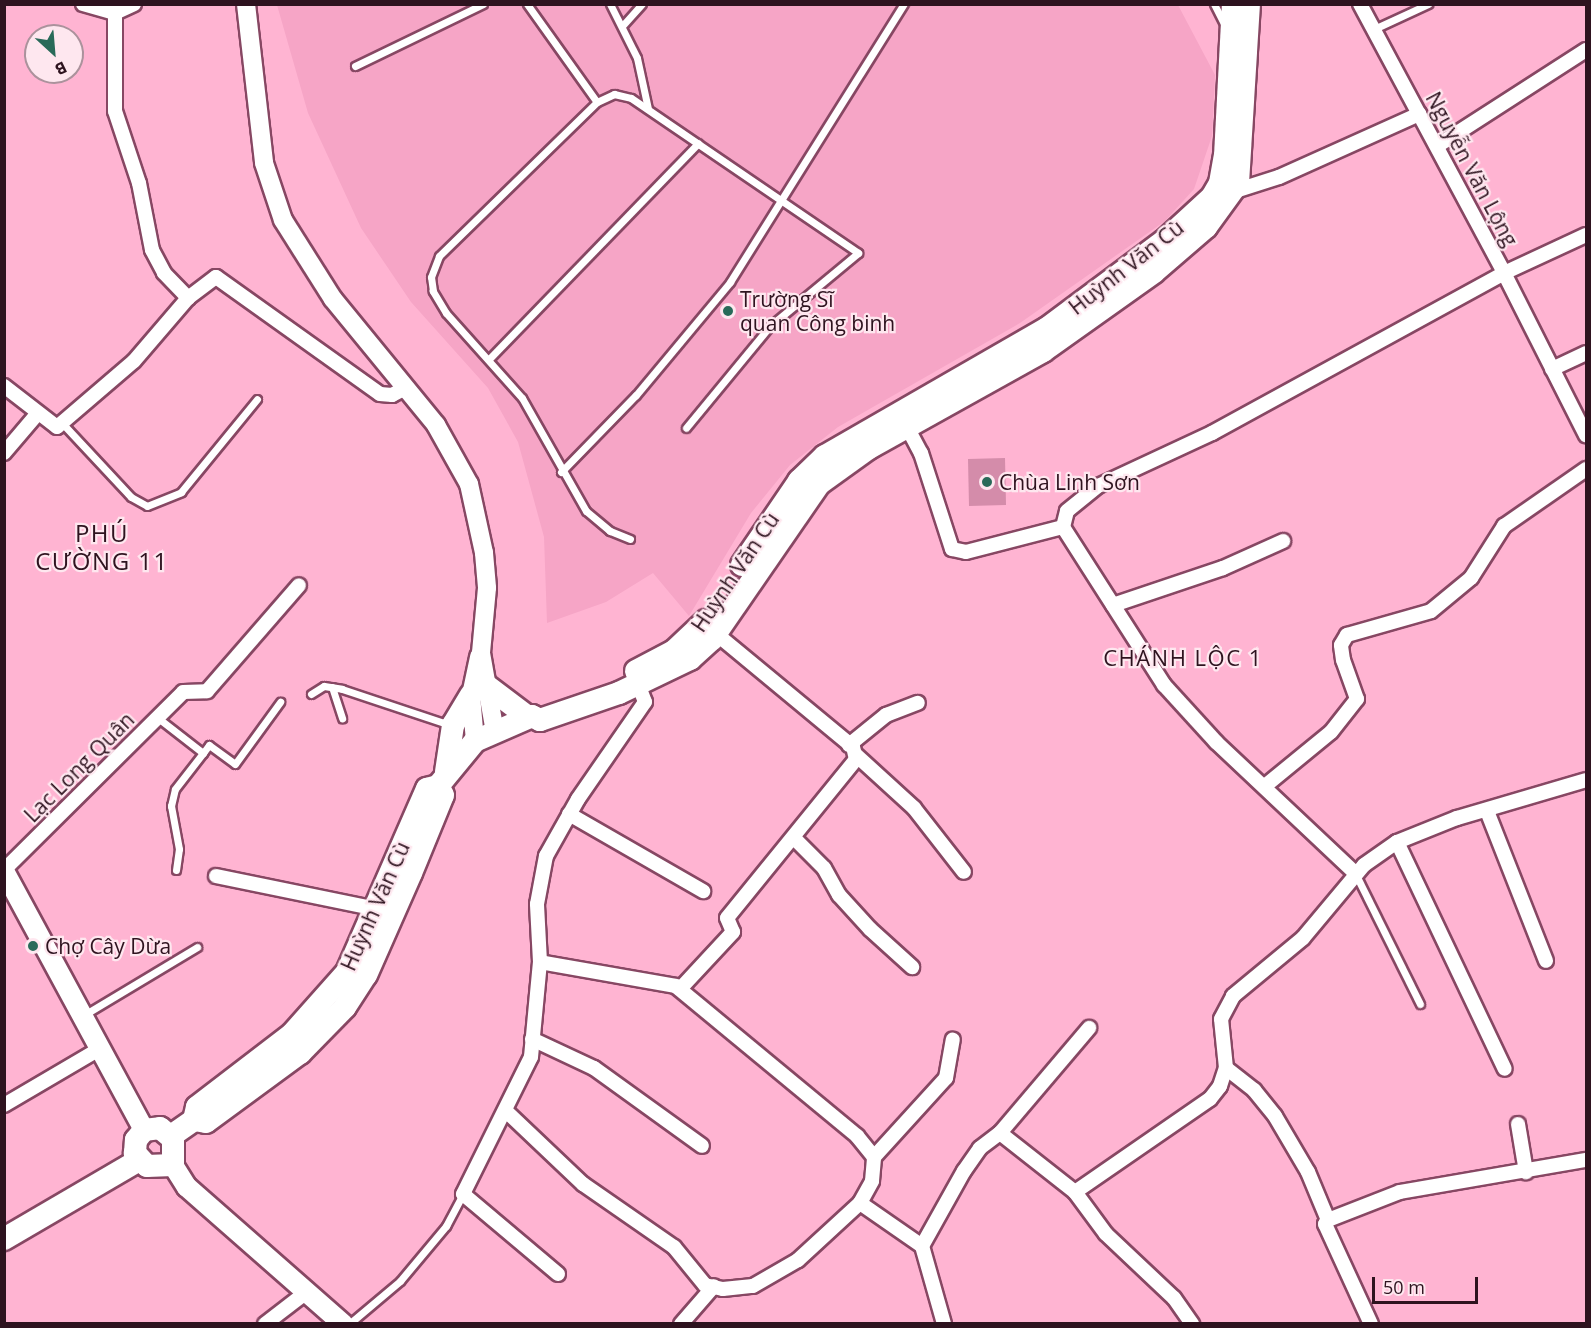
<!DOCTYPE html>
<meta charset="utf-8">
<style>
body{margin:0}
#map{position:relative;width:1591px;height:1328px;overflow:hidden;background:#ffb4d2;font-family:"Open Sans",sans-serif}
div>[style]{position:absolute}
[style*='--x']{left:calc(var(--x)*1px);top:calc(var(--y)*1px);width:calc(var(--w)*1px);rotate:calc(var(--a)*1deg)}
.built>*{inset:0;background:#f6a5c6}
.building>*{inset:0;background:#d48caa}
.roads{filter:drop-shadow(2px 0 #874763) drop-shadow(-2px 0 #874763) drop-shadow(0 2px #874763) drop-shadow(0 -2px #874763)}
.service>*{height:7px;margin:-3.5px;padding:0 3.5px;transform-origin:3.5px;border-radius:3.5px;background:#fff}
.minor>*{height:14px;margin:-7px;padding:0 7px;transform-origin:7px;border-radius:7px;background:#fff}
.tertiary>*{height:18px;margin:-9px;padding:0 9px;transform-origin:9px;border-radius:9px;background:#fff}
.secondary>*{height:20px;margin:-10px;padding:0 10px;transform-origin:10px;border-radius:10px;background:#fff}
.primary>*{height:22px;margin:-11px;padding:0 11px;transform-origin:11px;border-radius:11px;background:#fff}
.dots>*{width:16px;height:16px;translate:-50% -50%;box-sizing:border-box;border:3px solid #fee7ef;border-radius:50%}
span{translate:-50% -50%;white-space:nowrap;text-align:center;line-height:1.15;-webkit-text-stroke:4.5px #fee7ef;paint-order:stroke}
.street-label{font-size:21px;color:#2e131f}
.poi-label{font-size:21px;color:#2e131f}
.left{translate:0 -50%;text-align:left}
.neighbourhood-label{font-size:22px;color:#2e131f;letter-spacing:1.5px}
.quarter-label{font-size:24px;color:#2e131f;letter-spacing:1.5px}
.frame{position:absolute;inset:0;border:6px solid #2e131f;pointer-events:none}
.north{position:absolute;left:24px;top:24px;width:60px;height:60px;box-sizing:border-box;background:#fee7ef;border:2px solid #ab929c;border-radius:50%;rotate:154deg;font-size:16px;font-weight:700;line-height:24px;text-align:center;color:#2e131f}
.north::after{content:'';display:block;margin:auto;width:21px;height:27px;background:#296a59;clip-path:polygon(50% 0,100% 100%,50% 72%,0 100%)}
.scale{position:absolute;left:1372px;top:1277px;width:106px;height:27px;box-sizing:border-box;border:3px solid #2e131f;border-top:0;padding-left:8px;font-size:18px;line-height:21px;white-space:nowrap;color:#2e131f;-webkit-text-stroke:4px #fee7ef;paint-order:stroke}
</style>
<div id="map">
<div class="built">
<div style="clip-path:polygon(277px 5px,1178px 5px,1215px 75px,1212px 136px,1194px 189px,1165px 221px,1020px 323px,838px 427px,790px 465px,751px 513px,689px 616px,653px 573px,606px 602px,547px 623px,544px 537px,518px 442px,488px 388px,411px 302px,361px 228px,308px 113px)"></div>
</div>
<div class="building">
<div style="clip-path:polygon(1005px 458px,1006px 505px,969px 506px,968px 459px)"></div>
</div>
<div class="roads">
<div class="service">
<div style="--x:527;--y:4;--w:120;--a:54.5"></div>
<div style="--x:610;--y:4;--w:60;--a:63.4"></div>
<div style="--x:637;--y:58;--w:52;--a:77.8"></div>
<div style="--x:1214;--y:4;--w:22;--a:63"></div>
<div style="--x:623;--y:25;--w:28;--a:-48"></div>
<div style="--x:1374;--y:29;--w:60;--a:-24.8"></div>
<div style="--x:355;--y:66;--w:142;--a:-25.8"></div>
<div style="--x:490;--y:358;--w:299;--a:-45.9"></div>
<div style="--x:62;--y:423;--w:101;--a:47"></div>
<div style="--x:131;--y:497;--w:18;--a:29"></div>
<div style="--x:147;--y:506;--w:37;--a:-22"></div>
<div style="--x:181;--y:492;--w:120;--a:-50.7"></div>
<div style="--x:561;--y:472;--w:107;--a:-45.8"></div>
<div style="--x:636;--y:395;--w:147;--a:-50.2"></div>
<div style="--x:730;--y:282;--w:328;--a:-58"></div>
<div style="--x:630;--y:539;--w:22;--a:-158"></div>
<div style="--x:610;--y:531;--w:31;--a:-140"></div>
<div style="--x:586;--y:511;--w:130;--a:-119.5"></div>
<div style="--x:522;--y:398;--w:114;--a:-131.8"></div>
<div style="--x:446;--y:313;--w:26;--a:-121"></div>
<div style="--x:433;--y:291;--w:14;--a:-98"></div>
<div style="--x:431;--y:277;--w:22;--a:-69"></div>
<div style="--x:439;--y:256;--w:221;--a:-44.3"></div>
<div style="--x:597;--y:102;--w:19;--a:-25"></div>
<div style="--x:614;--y:94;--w:17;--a:13"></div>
<div style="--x:631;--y:98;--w:275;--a:34.3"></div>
<div style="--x:858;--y:253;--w:114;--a:140.3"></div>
<div style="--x:770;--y:326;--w:132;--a:129.5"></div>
<div style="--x:332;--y:687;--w:33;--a:72"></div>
<div style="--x:311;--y:694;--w:15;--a:-32"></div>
<div style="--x:324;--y:686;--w:18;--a:9"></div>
<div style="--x:342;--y:689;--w:114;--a:18.4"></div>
<div style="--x:158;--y:718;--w:57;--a:37.9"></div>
<div style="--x:203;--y:753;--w:10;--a:-53"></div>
<div style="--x:209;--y:745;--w:32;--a:36"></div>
<div style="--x:235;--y:764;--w:77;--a:-54"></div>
<div style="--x:176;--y:870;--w:21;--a:-82"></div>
<div style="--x:179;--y:849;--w:44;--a:-100.5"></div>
<div style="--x:171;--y:806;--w:17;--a:-77"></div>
<div style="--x:175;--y:789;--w:46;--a:-52.1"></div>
<div style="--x:1356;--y:875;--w:144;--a:63.6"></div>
<div style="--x:84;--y:1015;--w:132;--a:-31"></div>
<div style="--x:349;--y:1324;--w:67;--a:-40.1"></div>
<div style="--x:400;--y:1281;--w:72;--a:-50.1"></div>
<div style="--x:446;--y:1226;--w:36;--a:-62"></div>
</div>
<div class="minor">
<div style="--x:83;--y:4;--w:33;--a:16"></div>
<div style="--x:115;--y:13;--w:98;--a:90"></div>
<div style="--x:115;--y:111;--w:76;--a:71.6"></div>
<div style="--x:139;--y:183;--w:68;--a:79"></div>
<div style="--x:152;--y:250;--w:26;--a:62"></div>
<div style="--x:164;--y:273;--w:35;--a:46"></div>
<div style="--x:1360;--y:4;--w:305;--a:61.8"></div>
<div style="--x:1504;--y:273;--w:90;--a:-24.9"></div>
<div style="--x:115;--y:13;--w:21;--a:-25"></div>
<div style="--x:1437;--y:146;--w:177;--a:-32.8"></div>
<div style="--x:1235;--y:191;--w:46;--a:-17.7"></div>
<div style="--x:1279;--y:177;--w:154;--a:-24.2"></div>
<div style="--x:1552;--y:369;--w:38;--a:-25"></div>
<div style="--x:4;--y:386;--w:67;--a:37.7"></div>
<div style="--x:57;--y:427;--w:101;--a:-40.6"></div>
<div style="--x:134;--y:361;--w:83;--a:-49.4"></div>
<div style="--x:188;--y:298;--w:35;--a:-37"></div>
<div style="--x:216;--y:277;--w:201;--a:35.5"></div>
<div style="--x:380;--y:394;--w:12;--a:5"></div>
<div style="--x:392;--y:395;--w:15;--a:-28"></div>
<div style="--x:907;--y:427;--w:30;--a:62"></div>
<div style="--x:921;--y:453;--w:101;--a:72.1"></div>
<div style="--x:952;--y:549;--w:14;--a:12"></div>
<div style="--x:966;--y:552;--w:100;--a:-14.5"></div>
<div style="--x:1063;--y:527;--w:188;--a:57.4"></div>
<div style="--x:1164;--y:685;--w:77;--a:47.6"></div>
<div style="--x:1216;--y:742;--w:192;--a:43.3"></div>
<div style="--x:4;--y:453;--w:52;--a:-49.6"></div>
<div style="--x:1063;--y:527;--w:16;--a:-76"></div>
<div style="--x:1067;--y:511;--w:40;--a:-39"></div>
<div style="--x:1098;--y:486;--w:126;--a:-24.9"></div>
<div style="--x:1212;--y:433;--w:333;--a:-28.7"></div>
<div style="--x:1504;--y:273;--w:182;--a:63.2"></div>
<div style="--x:1113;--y:605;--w:116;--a:-18.6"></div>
<div style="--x:1223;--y:568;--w:66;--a:-24.2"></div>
<div style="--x:849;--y:745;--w:48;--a:-39"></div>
<div style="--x:886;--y:715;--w:34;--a:-21"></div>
<div style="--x:856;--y:755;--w:79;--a:42.4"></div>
<div style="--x:914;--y:808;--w:81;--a:52"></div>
<div style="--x:1265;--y:786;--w:85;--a:-39.3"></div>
<div style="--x:1331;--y:732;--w:42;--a:-51.8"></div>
<div style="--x:1357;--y:699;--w:41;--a:-109.7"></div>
<div style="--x:1343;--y:660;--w:15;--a:-98"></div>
<div style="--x:1341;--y:645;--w:12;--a:-59"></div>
<div style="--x:1347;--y:635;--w:87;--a:-15.9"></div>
<div style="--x:1431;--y:611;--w:52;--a:-39.5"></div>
<div style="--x:1471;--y:578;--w:62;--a:-57.6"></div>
<div style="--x:1504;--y:526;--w:100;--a:-34.8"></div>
<div style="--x:1487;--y:811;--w:161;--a:68.5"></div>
<div style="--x:569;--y:814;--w:155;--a:29.9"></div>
<div style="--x:794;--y:838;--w:42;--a:45"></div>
<div style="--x:824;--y:868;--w:31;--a:61"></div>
<div style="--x:839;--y:895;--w:46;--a:47.6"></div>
<div style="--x:870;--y:929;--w:57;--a:42.1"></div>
<div style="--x:1397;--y:842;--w:251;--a:64.6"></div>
<div style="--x:4;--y:870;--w:252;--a:-44.8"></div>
<div style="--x:183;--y:692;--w:24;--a:-2"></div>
<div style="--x:207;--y:691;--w:140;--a:-49"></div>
<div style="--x:216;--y:876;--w:164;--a:11.6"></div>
<div style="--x:680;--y:989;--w:78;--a:-47.1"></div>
<div style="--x:733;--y:932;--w:15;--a:-113"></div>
<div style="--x:727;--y:918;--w:205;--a:-50.9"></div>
<div style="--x:856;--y:759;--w:12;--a:-104"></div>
<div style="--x:853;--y:747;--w:179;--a:-140.4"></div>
<div style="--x:532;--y:1039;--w:68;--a:25.1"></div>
<div style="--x:594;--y:1068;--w:133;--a:35.8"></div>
<div style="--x:1226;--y:1068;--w:36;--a:38"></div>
<div style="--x:1254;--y:1090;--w:33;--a:51"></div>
<div style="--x:1275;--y:1116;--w:65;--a:59.5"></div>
<div style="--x:1308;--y:1172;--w:52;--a:67.4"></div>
<div style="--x:4;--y:1105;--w:113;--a:-30.4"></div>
<div style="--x:507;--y:1112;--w:105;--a:43.5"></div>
<div style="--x:583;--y:1184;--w:111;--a:34.7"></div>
<div style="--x:674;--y:1247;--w:49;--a:50.8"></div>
<div style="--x:705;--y:1285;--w:18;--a:13"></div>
<div style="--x:723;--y:1289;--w:30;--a:-6"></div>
<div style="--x:753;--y:1286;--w:52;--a:-30"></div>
<div style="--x:798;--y:1260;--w:84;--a:-42.6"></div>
<div style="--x:860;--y:1203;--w:25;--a:-61"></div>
<div style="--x:872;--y:1181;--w:24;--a:-85"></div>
<div style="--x:874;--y:1157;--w:27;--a:-129"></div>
<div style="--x:857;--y:1136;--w:235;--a:-140.4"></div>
<div style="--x:676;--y:986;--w:138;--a:-170"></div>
<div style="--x:1518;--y:1124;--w:49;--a:80.5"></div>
<div style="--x:1000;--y:1133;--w:138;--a:-49.7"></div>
<div style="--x:874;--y:1157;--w:107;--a:-47.7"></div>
<div style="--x:946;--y:1078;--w:39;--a:-80"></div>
<div style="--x:1075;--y:1192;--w:52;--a:53.6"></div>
<div style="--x:1106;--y:1234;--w:93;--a:43.3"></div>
<div style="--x:1174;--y:1298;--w:32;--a:55"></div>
<div style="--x:860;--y:1203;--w:75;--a:34.7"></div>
<div style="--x:922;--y:1246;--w:81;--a:74.2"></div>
<div style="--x:922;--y:1246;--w:86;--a:-60.8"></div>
<div style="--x:964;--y:1171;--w:28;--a:-55"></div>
<div style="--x:980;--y:1148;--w:25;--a:-37"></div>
<div style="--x:1000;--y:1133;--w:95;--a:38.2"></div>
<div style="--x:1075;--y:1192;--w:164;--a:-34.6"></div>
<div style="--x:1210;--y:1099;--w:16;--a:-52"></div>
<div style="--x:1220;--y:1086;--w:19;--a:-72"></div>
<div style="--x:1226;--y:1068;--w:49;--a:-95.8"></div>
<div style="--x:1221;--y:1019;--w:26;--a:-62"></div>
<div style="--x:1233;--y:996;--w:91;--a:-39.6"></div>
<div style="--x:1303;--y:938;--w:95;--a:-50.1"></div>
<div style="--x:1364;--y:865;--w:40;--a:-34.9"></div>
<div style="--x:1397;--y:842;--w:65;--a:-21.8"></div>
<div style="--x:1457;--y:818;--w:134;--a:-16.4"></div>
<div style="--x:558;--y:1274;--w:124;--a:-139.9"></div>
<div style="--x:463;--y:1194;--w:153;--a:-63.6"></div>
<div style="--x:531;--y:1057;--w:95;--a:-84.6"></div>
<div style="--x:540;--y:962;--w:58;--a:-93"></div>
<div style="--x:537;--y:904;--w:49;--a:-79.4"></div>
<div style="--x:546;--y:856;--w:65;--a:-60.7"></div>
<div style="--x:578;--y:799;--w:118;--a:-55.4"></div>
<div style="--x:645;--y:702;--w:25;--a:-111"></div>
<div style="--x:265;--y:1324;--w:49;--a:-37.6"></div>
<div style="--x:681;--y:1324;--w:50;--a:-49"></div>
<div style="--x:1371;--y:1324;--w:110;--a:-114.7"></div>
<div style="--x:1325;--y:1224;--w:5;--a:-53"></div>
<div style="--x:1328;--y:1220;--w:77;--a:-21.3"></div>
<div style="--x:1400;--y:1192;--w:189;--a:-9.8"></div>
</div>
<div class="tertiary">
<div style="--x:246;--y:4;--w:160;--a:83.5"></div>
<div style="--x:264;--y:163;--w:60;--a:71.6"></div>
<div style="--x:283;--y:220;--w:93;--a:57.7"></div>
<div style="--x:333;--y:299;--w:163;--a:50.7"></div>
<div style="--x:436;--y:425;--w:68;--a:60.8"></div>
<div style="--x:469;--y:484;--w:71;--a:77.7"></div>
<div style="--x:484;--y:553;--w:35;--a:85"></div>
<div style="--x:487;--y:588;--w:65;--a:95.3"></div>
<div style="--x:481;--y:653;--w:80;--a:80"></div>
<div style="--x:475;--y:741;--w:46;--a:-95"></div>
<div style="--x:471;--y:695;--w:39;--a:-78"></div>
</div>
<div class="secondary">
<div style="--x:4;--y:871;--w:294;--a:61.6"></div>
<div style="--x:173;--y:1165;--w:26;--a:58"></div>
<div style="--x:187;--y:1187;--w:208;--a:41.3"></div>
</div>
<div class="primary">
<div style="--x:742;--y:565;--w:102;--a:-55.8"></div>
<div style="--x:799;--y:481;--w:36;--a:-44"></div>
<div style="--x:825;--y:456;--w:255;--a:-29.9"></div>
<div style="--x:1046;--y:329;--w:147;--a:-36.7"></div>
<div style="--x:1164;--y:241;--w:65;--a:-42.5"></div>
<div style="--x:1212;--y:197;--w:16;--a:-60"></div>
<div style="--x:1220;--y:183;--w:27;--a:-80"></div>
<div style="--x:1225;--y:156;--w:152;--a:-87"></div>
<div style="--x:636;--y:671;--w:43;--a:-27.8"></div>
<div style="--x:674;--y:651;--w:44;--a:-43.2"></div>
<div style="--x:487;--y:686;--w:51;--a:37.1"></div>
<div style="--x:532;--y:716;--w:9;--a:27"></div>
<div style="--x:540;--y:720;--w:83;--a:-18.9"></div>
<div style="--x:619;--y:693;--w:79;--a:-25.6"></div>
<div style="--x:690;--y:659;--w:30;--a:-42"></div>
<div style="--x:712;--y:639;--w:188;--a:-55.4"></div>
<div style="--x:819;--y:484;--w:62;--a:-35.8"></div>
<div style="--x:869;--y:448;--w:199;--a:-29.1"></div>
<div style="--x:1043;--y:351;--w:136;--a:-35.4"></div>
<div style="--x:1154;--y:272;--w:69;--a:-40.9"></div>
<div style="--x:1206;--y:227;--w:54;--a:-54"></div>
<div style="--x:1238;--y:183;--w:179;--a:-86.5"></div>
<div style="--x:446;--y:772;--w:48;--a:-81.5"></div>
<div style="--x:453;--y:725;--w:35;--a:-59"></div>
<div style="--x:194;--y:1120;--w:13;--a:-77"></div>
<div style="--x:197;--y:1107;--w:120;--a:-37.5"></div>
<div style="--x:292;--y:1034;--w:83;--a:-48.4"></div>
<div style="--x:347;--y:972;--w:200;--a:-66.4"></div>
<div style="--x:427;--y:789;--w:11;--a:-15"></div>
<div style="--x:438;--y:786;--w:58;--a:-50.6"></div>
<div style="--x:475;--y:741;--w:62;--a:-23.7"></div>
<div style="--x:160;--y:1128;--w:17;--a:40"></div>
<div style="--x:173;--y:1139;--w:26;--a:90"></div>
<div style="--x:173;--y:1165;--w:26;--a:178"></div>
<div style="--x:147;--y:1166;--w:18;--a:-133"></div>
<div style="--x:135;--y:1153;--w:13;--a:-86"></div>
<div style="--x:136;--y:1140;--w:13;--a:-51"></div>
<div style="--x:144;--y:1130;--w:16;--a:-7"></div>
<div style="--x:171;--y:1136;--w:28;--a:-35"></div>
<div style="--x:194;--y:1120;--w:12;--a:9"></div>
<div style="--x:206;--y:1122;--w:117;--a:-36.3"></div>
<div style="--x:300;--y:1053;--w:64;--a:-45.6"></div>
<div style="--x:345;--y:1007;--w:38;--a:-57"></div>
<div style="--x:366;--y:975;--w:111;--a:-66.2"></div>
<div style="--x:411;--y:873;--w:84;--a:-67.7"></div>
<div style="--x:443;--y:795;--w:10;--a:-119"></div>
<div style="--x:4;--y:1239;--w:156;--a:-30.3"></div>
</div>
</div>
<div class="dots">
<div style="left:728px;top:311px;background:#296a59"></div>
<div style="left:987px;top:482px;background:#296a59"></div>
<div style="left:33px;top:946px;background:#296a59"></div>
</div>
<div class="street-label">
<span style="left:1472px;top:169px;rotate:62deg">Nguyễn Văn Lộng</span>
<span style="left:1126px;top:267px;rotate:-38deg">Huỳnh Văn Cù</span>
<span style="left:735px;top:572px;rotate:-56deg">Huỳnh Văn Cù</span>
<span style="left:79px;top:767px;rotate:-45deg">Lạc Long Quân</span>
<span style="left:375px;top:906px;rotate:-66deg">Huỳnh Văn Cù</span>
</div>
<div class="poi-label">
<span class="left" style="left:740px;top:311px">Trường Sĩ<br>quan Công binh</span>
<span class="left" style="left:999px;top:482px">Chùa Linh Sơn</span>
<span class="left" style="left:45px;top:946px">Chợ Cây Dừa</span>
</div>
<div class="neighbourhood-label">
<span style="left:1183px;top:658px">CHÁNH LỘC 1</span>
</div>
<div class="quarter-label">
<span style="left:102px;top:547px">PHÚ<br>CƯỜNG 11</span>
</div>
<div class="frame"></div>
<div class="north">B</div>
<div class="scale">50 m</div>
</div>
